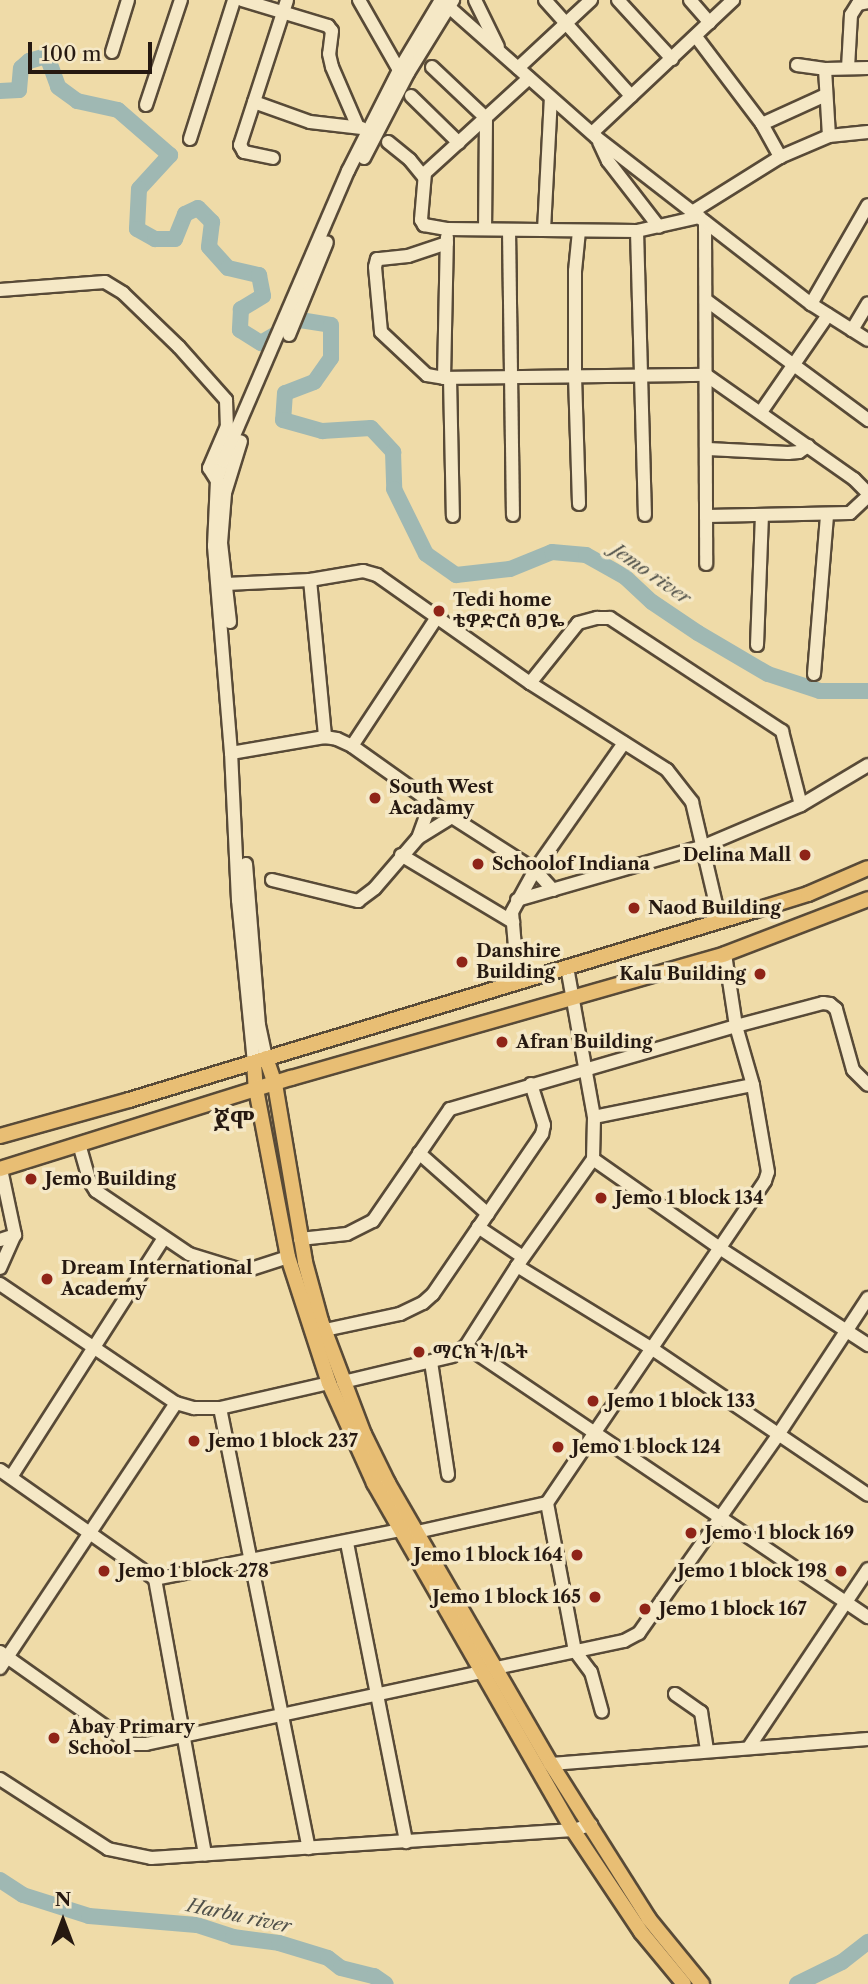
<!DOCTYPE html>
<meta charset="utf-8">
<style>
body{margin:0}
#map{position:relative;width:868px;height:1984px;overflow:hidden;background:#efdba8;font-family:"Libre Caslon Text","Noto Serif Ethiopic",serif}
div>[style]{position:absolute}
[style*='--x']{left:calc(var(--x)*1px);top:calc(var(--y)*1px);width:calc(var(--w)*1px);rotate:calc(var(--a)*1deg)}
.river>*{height:16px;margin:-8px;padding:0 8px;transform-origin:8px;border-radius:8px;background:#9fb8b3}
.roads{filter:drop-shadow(2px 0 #584a37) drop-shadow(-2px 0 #584a37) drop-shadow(0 2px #584a37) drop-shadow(0 -2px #584a37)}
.minor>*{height:12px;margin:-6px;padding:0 6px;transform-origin:6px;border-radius:6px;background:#f5e8c6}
.major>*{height:14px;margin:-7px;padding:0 7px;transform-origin:7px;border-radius:7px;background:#e8be74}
.dots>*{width:19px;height:19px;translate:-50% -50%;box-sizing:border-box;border:4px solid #f5e8c6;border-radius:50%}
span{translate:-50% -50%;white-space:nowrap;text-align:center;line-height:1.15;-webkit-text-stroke:7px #f5e8c6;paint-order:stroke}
.poi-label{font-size:18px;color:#261911;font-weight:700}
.left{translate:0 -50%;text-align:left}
.right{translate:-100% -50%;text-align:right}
.water-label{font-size:19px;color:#50514a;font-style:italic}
.district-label{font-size:24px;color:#261911;font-weight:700}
.north{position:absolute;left:28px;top:1886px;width:70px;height:70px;-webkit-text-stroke:5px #f5e8c6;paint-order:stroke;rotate:0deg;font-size:19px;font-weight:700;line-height:28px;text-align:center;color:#261911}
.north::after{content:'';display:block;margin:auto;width:24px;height:32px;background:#261911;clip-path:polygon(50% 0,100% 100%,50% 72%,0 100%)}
.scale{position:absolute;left:28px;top:42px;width:124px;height:32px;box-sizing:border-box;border:4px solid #261911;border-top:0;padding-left:9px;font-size:21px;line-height:24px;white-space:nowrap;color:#261911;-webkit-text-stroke:5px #f5e8c6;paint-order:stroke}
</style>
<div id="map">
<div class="river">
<div style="--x:0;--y:91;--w:19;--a:-3"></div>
<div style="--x:19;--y:90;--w:22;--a:-85"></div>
<div style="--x:21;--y:68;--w:11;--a:-41"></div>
<div style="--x:29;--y:61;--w:19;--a:-16"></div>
<div style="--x:47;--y:56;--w:33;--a:70"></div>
<div style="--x:58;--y:87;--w:24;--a:36"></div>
<div style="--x:77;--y:101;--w:42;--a:12.4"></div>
<div style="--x:118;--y:110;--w:69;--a:40.9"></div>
<div style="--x:170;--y:155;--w:46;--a:132.4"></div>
<div style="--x:139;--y:189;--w:40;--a:92.9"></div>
<div style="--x:137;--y:229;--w:21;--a:29"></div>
<div style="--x:155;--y:239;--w:20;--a:0"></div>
<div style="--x:175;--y:239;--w:27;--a:-68"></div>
<div style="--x:185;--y:214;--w:14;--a:-25"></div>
<div style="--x:198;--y:208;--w:20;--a:45"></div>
<div style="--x:212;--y:222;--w:25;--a:97"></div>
<div style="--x:209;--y:247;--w:28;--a:48"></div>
<div style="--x:228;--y:268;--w:32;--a:13"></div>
<div style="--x:259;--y:275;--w:21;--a:79"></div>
<div style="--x:263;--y:296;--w:26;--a:149"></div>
<div style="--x:241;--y:309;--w:21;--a:93"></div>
<div style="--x:240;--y:330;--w:25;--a:32"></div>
<div style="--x:261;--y:343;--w:45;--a:-30.5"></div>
<div style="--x:300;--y:320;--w:31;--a:9"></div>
<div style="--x:331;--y:325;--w:33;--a:90"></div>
<div style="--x:331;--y:358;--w:29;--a:125"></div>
<div style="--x:314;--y:382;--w:31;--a:159"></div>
<div style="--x:285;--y:393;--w:27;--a:94"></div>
<div style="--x:283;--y:420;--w:41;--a:15.8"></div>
<div style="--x:322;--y:431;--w:49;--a:-3.5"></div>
<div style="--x:371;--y:428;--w:33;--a:47"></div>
<div style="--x:393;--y:452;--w:37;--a:88"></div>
<div style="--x:394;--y:489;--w:72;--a:63.8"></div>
<div style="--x:426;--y:554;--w:37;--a:35"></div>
<div style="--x:456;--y:575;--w:54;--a:-6.3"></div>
<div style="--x:510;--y:569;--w:45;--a:-22"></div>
<div style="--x:552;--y:552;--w:34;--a:5"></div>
<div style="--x:586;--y:555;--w:45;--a:29.4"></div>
<div style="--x:625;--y:577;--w:37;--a:43"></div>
<div style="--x:652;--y:602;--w:55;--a:34"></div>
<div style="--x:698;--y:633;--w:81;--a:30.4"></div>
<div style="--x:768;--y:674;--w:55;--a:18.1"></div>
<div style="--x:820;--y:691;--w:48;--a:0"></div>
<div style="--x:0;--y:1880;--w:27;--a:33"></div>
<div style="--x:23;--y:1895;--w:69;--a:17.7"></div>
<div style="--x:89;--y:1916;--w:108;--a:4.8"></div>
<div style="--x:197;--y:1925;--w:38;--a:18"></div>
<div style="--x:233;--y:1937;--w:46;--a:7.4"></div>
<div style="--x:279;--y:1943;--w:51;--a:17"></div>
<div style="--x:328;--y:1958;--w:16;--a:38"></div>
<div style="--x:341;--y:1968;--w:34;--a:14"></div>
<div style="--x:374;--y:1976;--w:14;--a:34"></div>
<div style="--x:797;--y:1984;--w:50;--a:-26.1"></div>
<div style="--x:842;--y:1962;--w:33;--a:-38"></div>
</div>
<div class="roads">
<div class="minor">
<div style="--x:242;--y:0;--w:90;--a:16.8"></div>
<div style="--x:328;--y:26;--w:6;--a:51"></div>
<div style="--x:332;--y:31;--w:23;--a:97"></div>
<div style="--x:329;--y:54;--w:13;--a:77"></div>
<div style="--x:332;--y:67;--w:65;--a:66.6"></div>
<div style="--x:359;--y:0;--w:81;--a:60.3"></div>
<div style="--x:475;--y:0;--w:52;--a:63.9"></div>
<div style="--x:545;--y:0;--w:129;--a:48.1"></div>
<div style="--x:618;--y:0;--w:80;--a:47.5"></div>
<div style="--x:690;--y:0;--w:30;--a:49"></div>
<div style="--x:697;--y:38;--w:108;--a:52.9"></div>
<div style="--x:762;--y:124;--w:38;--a:61"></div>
<div style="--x:112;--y:52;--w:54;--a:-72.9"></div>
<div style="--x:797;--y:65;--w:28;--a:8"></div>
<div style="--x:825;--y:69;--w:43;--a:-1.3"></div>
<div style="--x:432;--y:67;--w:74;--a:43.4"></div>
<div style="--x:486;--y:118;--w:111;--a:90.5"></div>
<div style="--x:518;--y:68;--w:100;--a:-43"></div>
<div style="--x:848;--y:68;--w:53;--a:-86.8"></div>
<div style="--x:851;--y:15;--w:13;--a:-58"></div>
<div style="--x:858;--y:4;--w:10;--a:-11"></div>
<div style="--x:825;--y:69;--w:67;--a:86.6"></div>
<div style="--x:529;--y:78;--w:141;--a:137.6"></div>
<div style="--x:425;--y:173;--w:47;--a:94.9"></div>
<div style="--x:421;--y:220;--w:6;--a:59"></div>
<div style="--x:424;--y:225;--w:23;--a:10"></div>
<div style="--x:447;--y:229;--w:190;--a:0.6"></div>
<div style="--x:637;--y:231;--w:64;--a:-12.7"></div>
<div style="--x:411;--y:96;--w:67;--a:44.4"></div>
<div style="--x:254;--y:102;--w:59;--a:19.7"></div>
<div style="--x:310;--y:122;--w:52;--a:6.6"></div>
<div style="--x:146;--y:105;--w:111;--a:-71.6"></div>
<div style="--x:762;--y:124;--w:70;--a:-24.4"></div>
<div style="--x:592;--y:133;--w:194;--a:-43.3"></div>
<div style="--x:190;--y:139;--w:146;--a:-72.4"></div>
<div style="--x:388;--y:142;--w:28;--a:39"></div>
<div style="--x:410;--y:160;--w:22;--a:51"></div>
<div style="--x:599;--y:142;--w:21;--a:65"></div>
<div style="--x:608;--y:161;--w:83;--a:52.3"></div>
<div style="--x:273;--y:158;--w:30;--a:-168"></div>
<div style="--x:244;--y:152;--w:8;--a:-120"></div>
<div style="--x:240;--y:145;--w:152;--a:-72"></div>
<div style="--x:364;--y:158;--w:96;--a:-62.6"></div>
<div style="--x:408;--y:73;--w:86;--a:-58.3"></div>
<div style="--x:692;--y:212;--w:104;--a:-32"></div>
<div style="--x:780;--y:157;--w:53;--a:-23.2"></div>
<div style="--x:829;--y:136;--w:39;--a:-6"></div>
<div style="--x:705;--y:222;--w:342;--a:89.8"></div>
<div style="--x:509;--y:230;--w:285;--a:89.2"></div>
<div style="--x:544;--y:230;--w:132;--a:-87"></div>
<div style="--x:579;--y:231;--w:40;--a:95.7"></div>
<div style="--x:575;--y:271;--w:105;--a:90"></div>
<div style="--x:575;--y:376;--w:128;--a:88.2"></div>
<div style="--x:637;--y:231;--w:284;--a:88.4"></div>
<div style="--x:447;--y:243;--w:41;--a:161.6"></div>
<div style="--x:408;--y:256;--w:31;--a:174"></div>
<div style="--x:377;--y:259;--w:8;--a:104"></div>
<div style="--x:375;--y:267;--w:65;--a:84.7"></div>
<div style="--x:381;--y:332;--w:63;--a:43.1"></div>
<div style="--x:427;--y:375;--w:17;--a:10"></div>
<div style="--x:444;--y:378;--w:262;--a:-0.7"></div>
<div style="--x:706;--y:375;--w:181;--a:35.1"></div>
<div style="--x:854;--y:479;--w:20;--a:45"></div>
<div style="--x:0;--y:290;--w:105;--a:-4.4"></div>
<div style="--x:105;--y:282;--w:21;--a:31"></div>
<div style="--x:123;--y:293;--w:78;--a:44"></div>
<div style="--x:179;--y:347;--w:71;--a:48.4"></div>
<div style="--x:226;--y:400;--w:26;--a:88"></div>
<div style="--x:227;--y:426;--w:46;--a:113.2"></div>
<div style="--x:209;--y:468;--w:19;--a:58"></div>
<div style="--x:706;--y:300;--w:202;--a:36.5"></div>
<div style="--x:811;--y:304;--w:114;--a:-60.1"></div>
<div style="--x:852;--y:330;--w:31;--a:-59"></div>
<div style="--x:289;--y:335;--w:100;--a:-67.8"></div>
<div style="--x:444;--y:378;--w:141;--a:-88.8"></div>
<div style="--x:450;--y:378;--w:138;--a:88.8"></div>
<div style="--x:761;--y:412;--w:118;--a:-55.4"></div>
<div style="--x:708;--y:449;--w:80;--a:2.9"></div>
<div style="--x:788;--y:453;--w:11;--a:-5"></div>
<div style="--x:799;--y:452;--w:11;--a:-34"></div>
<div style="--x:707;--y:516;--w:143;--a:-1.2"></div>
<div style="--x:850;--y:513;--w:25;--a:-43"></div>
<div style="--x:310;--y:580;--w:158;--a:84.5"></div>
<div style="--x:226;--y:584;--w:84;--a:-2.7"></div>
<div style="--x:310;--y:580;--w:54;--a:-9.6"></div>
<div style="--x:363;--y:571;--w:15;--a:16"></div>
<div style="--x:377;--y:575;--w:187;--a:35.2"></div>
<div style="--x:530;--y:683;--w:162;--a:32.4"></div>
<div style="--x:667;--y:770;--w:41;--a:52"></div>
<div style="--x:692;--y:802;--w:122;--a:76.8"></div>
<div style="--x:230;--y:622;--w:80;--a:-96.5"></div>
<div style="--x:221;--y:543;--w:50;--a:-85.4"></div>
<div style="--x:225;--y:493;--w:54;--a:-72.9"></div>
<div style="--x:757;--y:645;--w:129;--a:-87.8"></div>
<div style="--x:814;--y:674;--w:159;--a:-85.3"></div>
<div style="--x:530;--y:683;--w:77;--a:-51.3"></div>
<div style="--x:578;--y:623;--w:20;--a:-15"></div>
<div style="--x:597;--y:618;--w:13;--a:0"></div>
<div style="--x:610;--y:618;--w:206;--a:33.3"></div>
<div style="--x:782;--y:731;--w:76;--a:75.6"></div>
<div style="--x:352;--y:746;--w:154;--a:-56.6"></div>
<div style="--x:231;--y:753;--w:95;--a:-9.7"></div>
<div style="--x:325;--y:737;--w:12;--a:9"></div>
<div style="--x:337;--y:739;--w:17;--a:25"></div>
<div style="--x:352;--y:746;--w:123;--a:35.4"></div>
<div style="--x:452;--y:817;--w:98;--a:32.6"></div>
<div style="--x:535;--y:870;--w:27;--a:48"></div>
<div style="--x:418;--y:838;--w:38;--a:-70"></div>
<div style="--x:401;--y:855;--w:131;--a:30.9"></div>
<div style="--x:246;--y:864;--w:162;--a:85.4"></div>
<div style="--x:259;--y:1025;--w:34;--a:78"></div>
<div style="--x:272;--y:880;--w:89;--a:13.7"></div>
<div style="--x:358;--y:901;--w:21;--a:-37"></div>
<div style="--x:375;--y:888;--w:66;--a:-49.3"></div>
<div style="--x:418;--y:838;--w:40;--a:-32"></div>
<div style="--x:517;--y:900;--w:195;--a:-16.1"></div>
<div style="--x:704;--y:846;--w:105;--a:-22.9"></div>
<div style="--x:801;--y:805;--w:78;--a:-30.8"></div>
<div style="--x:518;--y:982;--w:70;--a:-94.9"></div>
<div style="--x:512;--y:912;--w:48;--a:-61.3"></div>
<div style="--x:535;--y:870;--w:155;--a:-55"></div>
<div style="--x:254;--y:1063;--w:164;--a:-95.6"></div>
<div style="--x:238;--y:900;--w:147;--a:-92.7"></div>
<div style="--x:231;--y:753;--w:208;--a:-94.7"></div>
<div style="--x:214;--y:546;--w:66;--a:-87.4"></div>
<div style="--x:217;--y:480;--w:20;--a:-72"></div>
<div style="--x:223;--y:461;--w:316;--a:-66.7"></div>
<div style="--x:348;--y:171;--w:113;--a:-63.2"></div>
<div style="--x:399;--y:70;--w:82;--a:-59"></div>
<div style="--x:441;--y:0;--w:208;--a:41.5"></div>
<div style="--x:597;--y:138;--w:271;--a:37.8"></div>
<div style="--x:811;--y:304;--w:67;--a:32.3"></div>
<div style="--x:594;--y:1117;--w:162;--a:-11.4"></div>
<div style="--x:79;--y:1144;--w:37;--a:74"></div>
<div style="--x:89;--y:1180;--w:13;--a:58"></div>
<div style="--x:96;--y:1191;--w:112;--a:34.1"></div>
<div style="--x:189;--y:1254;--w:51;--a:17"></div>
<div style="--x:238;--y:1269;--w:13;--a:0"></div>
<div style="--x:251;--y:1269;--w:39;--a:-18"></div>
<div style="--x:419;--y:1153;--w:92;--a:41.5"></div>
<div style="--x:593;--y:1159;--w:156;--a:35.1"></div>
<div style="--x:721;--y:1249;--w:176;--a:33.1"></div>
<div style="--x:478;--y:1227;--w:54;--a:33.7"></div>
<div style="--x:300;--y:1239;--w:47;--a:-6.1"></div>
<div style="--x:347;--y:1234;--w:29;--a:-27"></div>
<div style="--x:373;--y:1221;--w:136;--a:-55.5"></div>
<div style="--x:450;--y:1109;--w:298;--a:-16.2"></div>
<div style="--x:736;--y:1026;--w:90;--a:-14.8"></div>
<div style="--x:823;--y:1003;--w:7;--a:8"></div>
<div style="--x:830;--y:1004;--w:8;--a:40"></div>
<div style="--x:836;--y:1009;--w:63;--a:74.4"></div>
<div style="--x:853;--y:1070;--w:21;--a:45"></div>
<div style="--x:0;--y:1240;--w:16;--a:-18"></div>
<div style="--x:517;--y:1266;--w:161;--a:31.5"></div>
<div style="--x:654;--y:1350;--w:258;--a:34.1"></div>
<div style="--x:0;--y:1268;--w:36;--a:-66"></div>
<div style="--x:15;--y:1235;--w:67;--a:-102"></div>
<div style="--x:0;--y:1284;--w:212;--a:34.1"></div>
<div style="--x:176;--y:1403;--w:19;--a:16"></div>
<div style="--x:194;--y:1408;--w:26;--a:0"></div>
<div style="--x:220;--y:1408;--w:112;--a:-12.9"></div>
<div style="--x:325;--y:1330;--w:77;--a:-12"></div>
<div style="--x:400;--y:1314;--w:25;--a:-26"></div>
<div style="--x:423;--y:1303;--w:13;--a:-42"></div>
<div style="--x:433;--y:1294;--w:194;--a:-55.7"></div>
<div style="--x:542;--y:1134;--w:9;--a:-77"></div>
<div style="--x:544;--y:1125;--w:43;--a:-107.6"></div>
<div style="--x:466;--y:1346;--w:485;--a:34"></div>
<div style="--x:431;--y:1362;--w:114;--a:81.4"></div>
<div style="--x:343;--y:1382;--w:112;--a:-13.4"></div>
<div style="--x:452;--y:1356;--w:17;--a:-36"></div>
<div style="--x:466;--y:1346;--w:95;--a:-57.5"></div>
<div style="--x:517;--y:1266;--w:131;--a:-54.6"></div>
<div style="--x:593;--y:1159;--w:42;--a:-88.6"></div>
<div style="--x:594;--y:1117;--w:152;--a:-100.2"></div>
<div style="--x:220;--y:1408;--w:449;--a:78.6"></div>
<div style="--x:0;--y:1470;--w:189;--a:35.1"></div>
<div style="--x:155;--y:1579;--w:250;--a:-11.3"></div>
<div style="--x:11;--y:1477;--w:282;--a:-57.4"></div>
<div style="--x:547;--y:1503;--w:151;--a:79.3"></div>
<div style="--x:575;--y:1651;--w:26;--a:53"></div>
<div style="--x:591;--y:1672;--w:41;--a:74.6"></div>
<div style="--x:417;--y:1532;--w:133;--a:-12.6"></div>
<div style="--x:547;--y:1503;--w:389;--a:-55.9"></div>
<div style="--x:765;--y:1181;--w:9;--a:-72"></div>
<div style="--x:768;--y:1172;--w:88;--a:-99.8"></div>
<div style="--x:753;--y:1085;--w:61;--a:-106.1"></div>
<div style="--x:736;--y:1026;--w:73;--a:-98.7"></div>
<div style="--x:347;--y:1543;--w:305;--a:78.8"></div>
<div style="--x:155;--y:1579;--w:280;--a:79.7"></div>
<div style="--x:0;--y:1652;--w:159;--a:35.3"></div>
<div style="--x:130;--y:1744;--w:16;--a:0"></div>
<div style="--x:146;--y:1744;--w:345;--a:-12.1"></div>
<div style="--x:0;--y:1668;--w:318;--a:-56.4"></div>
<div style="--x:496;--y:1668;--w:131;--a:-11.9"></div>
<div style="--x:624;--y:1641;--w:17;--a:-28"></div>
<div style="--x:639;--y:1633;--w:242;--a:-54.9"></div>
<div style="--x:778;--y:1435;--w:164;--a:-56.7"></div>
<div style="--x:675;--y:1694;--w:32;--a:35"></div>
<div style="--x:701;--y:1712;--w:38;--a:81"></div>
<div style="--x:749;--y:1747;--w:214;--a:-56.2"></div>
<div style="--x:551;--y:1764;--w:318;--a:-4.5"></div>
<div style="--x:0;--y:1779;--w:129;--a:32.9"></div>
<div style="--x:108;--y:1849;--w:44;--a:11.8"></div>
<div style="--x:151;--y:1858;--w:423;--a:-3.8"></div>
<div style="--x:573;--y:1830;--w:19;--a:-16"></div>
</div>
<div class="major">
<div style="--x:266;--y:1058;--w:28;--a:71"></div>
<div style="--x:275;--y:1084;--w:181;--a:80.4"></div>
<div style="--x:305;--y:1262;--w:61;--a:74.8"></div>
<div style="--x:321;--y:1321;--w:121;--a:69.2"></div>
<div style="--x:364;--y:1434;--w:55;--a:63.9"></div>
<div style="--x:388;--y:1483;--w:325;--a:59.9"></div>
<div style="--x:551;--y:1764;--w:183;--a:57.7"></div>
<div style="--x:649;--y:1919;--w:84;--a:50.8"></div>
<div style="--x:254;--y:1063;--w:26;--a:86"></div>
<div style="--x:256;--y:1089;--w:171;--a:79.2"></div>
<div style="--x:288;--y:1257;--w:133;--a:72"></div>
<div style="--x:329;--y:1383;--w:110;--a:65.8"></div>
<div style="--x:374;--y:1483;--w:400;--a:60.2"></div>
<div style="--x:573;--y:1830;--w:123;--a:56.3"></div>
<div style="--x:641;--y:1932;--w:67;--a:50.4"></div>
<div style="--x:0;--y:1136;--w:134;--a:-15.6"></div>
<div style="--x:129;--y:1100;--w:652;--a:-16.85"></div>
<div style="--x:753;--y:911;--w:58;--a:-17.2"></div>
<div style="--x:808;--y:894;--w:65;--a:-23.4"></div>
<div style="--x:0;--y:1169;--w:305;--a:-17.4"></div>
<div style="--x:291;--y:1078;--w:451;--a:-15.9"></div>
<div style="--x:725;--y:954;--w:153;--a:-21"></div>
</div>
</div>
<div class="dots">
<div style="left:439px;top:611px;background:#8f2418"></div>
<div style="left:375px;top:798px;background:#8f2418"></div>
<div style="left:805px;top:855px;background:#8f2418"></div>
<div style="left:478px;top:864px;background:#8f2418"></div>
<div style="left:634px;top:908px;background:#8f2418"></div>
<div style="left:462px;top:962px;background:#8f2418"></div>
<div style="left:760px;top:974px;background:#8f2418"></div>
<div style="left:502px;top:1042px;background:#8f2418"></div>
<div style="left:31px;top:1179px;background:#8f2418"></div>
<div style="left:601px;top:1198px;background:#8f2418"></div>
<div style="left:47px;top:1279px;background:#8f2418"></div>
<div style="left:419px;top:1352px;background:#8f2418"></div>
<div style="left:593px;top:1401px;background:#8f2418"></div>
<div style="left:194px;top:1441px;background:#8f2418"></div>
<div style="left:558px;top:1447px;background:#8f2418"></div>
<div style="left:691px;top:1533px;background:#8f2418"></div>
<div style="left:577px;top:1555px;background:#8f2418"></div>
<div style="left:104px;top:1571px;background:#8f2418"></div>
<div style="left:841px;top:1571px;background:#8f2418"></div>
<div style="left:595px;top:1597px;background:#8f2418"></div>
<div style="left:645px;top:1609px;background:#8f2418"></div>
<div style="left:54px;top:1738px;background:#8f2418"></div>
</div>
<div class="poi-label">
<span class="left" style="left:453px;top:611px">Tedi home<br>ቴዎድሮስ ፀጋዬ</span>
<span class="left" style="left:389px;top:798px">South West<br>Acadamy</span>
<span class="right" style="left:791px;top:855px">Delina Mall</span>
<span class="left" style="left:492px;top:864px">Schoolof Indiana</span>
<span class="left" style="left:648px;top:908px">Naod Building</span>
<span class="left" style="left:476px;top:962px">Danshire<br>Building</span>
<span class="right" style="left:746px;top:974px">Kalu Building</span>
<span class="left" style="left:516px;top:1042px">Afran Building</span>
<span class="left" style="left:45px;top:1179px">Jemo Building</span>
<span class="left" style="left:615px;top:1198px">Jemo 1 block 134</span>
<span class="left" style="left:61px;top:1279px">Dream International<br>Academy</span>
<span class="left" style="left:433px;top:1352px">ማርክ ት/ቤት</span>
<span class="left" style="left:607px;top:1401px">Jemo 1 block 133</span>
<span class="left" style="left:208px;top:1441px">Jemo 1 block 237</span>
<span class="left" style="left:572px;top:1447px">Jemo 1 block 124</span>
<span class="left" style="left:705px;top:1533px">Jemo 1 block 169</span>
<span class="right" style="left:563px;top:1555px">Jemo 1 block 164</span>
<span class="left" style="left:118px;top:1571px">Jemo 1 block 278</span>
<span class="right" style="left:827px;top:1571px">Jemo 1 block 198</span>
<span class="right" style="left:581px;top:1597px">Jemo 1 block 165</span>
<span class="left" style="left:659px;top:1609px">Jemo 1 block 167</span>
<span class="left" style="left:68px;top:1738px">Abay Primary<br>School</span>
</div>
<div class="water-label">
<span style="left:651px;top:574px;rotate:35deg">Jemo river</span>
<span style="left:239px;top:1916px;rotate:12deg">Harbu river</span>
</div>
<div class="district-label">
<span style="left:234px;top:1120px">ጀሞ</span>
</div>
<div class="north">N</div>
<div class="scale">100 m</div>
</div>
